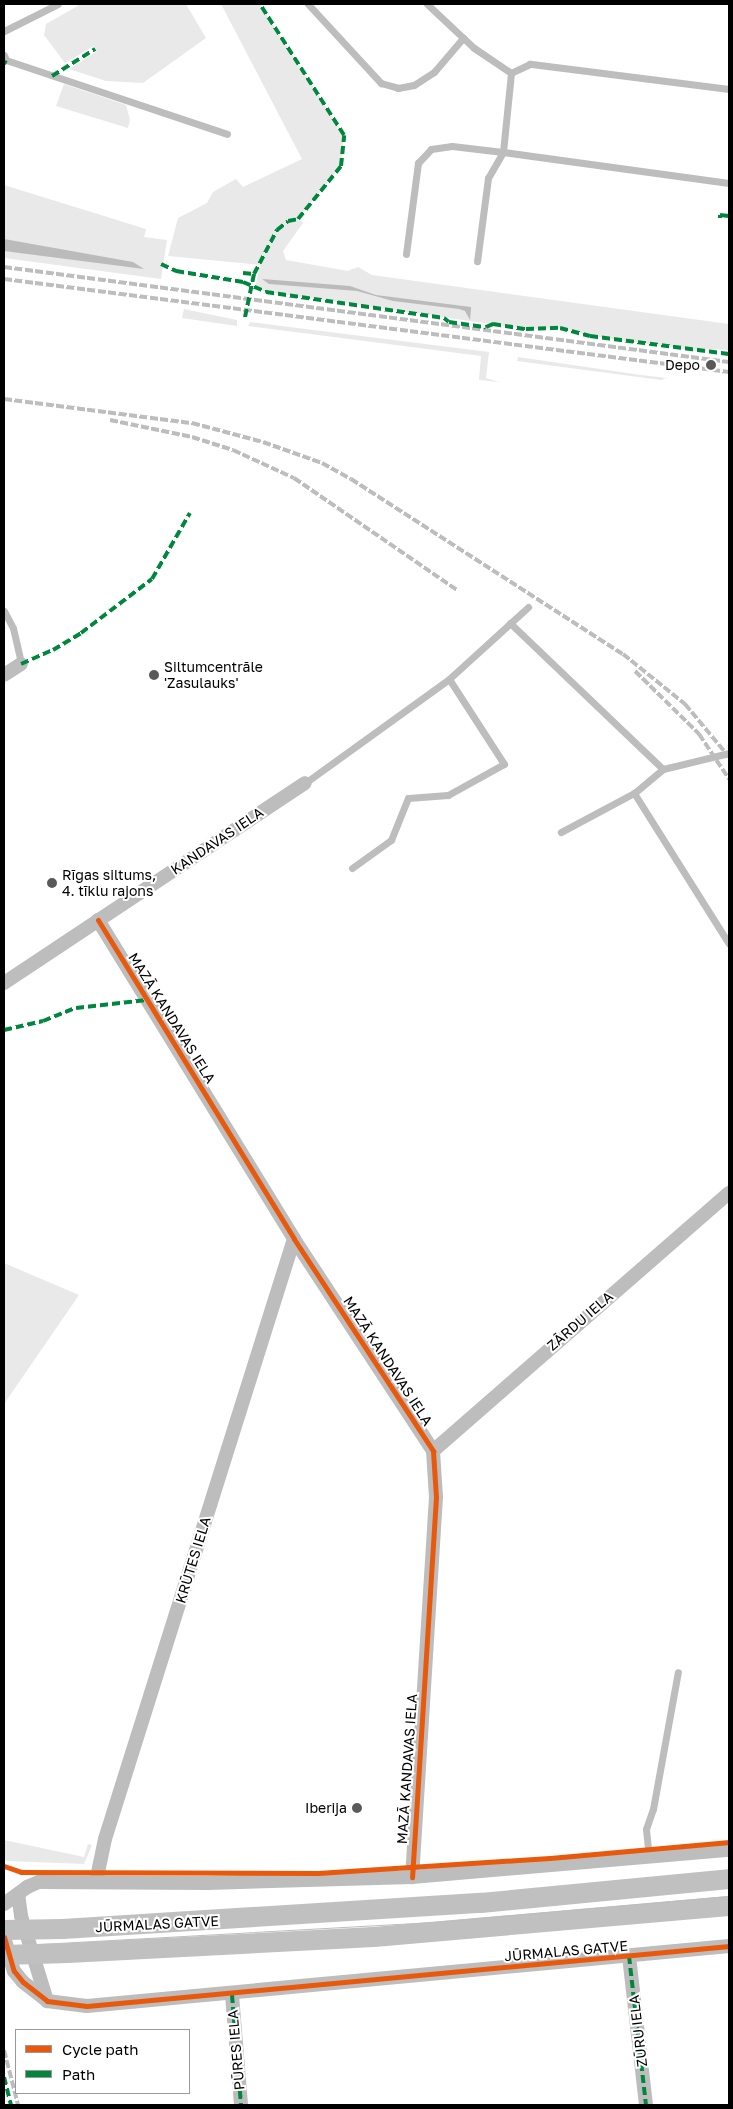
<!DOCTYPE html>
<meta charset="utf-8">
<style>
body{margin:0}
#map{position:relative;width:733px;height:2109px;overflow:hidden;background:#fff;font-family:"Golos Text",sans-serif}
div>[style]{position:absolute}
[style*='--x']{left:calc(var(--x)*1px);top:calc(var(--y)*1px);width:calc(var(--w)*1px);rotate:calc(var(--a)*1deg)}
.green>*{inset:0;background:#e9e9e9}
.water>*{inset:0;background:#bbb}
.lane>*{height:7px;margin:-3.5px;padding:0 3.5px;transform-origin:3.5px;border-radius:3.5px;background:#bdbdbd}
.street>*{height:14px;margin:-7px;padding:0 7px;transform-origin:7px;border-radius:7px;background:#bdbdbd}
.secondary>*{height:20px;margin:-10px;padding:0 10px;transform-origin:10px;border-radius:10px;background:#c0c0c0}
.tram>*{height:1px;margin:-0.5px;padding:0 0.5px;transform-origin:0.5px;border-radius:0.5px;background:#bdbdbd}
.rail>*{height:4px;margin-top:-2px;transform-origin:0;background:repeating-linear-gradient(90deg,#bdbdbd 0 8px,transparent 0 10.5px)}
.secondary-bridge>*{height:20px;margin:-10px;padding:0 10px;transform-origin:10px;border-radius:10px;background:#c0c0c0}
.quiet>*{height:4px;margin-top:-2px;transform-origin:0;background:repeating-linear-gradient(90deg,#00873e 0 8px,transparent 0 12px)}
.cycleway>*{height:5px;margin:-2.5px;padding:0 2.5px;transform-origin:2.5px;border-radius:2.5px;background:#e8590c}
.dots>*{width:14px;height:14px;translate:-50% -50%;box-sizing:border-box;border:2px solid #fff;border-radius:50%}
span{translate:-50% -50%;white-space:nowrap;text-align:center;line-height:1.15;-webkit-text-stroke:4px #fff;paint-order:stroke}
.poi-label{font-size:14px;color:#000}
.right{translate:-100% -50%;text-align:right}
.left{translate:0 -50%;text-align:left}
.street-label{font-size:14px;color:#000}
.frame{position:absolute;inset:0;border:5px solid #000;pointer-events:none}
.legend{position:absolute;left:15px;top:2029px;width:175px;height:65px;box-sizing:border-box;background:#fff;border:1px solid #999;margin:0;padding:6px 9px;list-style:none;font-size:15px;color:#000}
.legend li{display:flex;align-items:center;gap:10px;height:25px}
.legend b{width:25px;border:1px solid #999}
</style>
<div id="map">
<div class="green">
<div style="clip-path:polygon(81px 4px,186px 4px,206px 38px,143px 83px,106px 81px,69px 69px,97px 51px,94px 46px,65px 63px,44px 35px,46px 24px)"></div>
<div style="clip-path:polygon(221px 4px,260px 4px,344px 135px,341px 166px,298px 219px,303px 223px,283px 251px,286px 260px,348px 271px,358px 267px,372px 275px,729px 324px,729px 350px,707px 349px,705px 352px,590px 336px,560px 328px,526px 329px,266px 292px,255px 288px,260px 265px,168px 256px,178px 218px,207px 203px,213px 192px,236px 179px,243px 187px,302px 159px)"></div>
<div style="clip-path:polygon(64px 84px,126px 105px,130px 120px,128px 128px,56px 106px)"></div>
<div style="clip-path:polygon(4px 185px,146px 229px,144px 237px,167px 240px,161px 279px,4px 258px)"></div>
<div style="clip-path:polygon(184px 309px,237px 320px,237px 326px,182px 318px)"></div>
<div style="clip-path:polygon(250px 322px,489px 352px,486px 378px,499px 382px,479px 380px,481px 356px,248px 326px)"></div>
<div style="clip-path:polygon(518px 357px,641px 375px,666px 378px,661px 380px,517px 361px)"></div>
<div style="clip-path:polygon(4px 1263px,79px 1295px,4px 1404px)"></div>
<div style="clip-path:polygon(4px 1840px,84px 1857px,88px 1844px,92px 1845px,84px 1864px,7px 1861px,4px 1859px)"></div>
</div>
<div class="water">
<div style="clip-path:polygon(4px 239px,133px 262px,144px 269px,4px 251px)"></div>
<div style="clip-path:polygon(262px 279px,350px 286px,376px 295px,471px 307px,471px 310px,470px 320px,465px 311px,459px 309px,393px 301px,357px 291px,269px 284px)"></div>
</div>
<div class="lane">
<div style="--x:308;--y:4;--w:108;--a:47.3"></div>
<div style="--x:381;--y:83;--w:18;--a:16"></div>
<div style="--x:398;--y:88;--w:16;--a:-11"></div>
<div style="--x:414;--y:85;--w:24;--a:-33"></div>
<div style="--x:434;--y:72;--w:45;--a:-49.5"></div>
<div style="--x:427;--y:4;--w:64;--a:43.1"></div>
<div style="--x:474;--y:48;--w:45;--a:34"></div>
<div style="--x:4;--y:31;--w:60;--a:-26.6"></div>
<div style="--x:4;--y:55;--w:5;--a:68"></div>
<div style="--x:6;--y:60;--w:233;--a:18.5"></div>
<div style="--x:729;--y:89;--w:201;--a:-172.8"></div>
<div style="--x:530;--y:64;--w:21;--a:155"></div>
<div style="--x:511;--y:73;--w:79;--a:95.8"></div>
<div style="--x:503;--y:152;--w:228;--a:7.8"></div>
<div style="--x:406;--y:254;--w:92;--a:-82.5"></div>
<div style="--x:418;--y:163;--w:19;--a:-47"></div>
<div style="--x:431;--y:149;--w:21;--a:-8"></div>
<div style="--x:452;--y:146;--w:51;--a:6.7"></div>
<div style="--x:503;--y:152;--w:30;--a:120"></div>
<div style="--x:488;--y:178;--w:84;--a:97.5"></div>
<div style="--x:4;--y:611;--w:19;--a:62"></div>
<div style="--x:13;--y:628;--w:37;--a:77"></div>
<div style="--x:510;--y:623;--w:211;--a:43.7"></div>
<div style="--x:663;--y:769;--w:38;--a:140"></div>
<div style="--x:634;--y:793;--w:83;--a:151.9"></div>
<div style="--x:663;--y:769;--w:68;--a:-13.6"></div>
<div style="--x:305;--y:783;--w:178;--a:-35.8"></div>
<div style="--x:449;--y:679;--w:107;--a:-42.3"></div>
<div style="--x:634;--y:793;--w:178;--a:57.8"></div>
<div style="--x:352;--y:868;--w:48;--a:-35.7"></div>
<div style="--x:391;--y:840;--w:45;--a:-68"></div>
<div style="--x:408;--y:798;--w:40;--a:-4.3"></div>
<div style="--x:448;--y:795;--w:64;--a:-29"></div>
<div style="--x:504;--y:764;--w:101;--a:-122.9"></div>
<div style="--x:649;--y:1858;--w:29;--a:-96"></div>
<div style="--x:646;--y:1829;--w:21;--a:-71"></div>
<div style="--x:653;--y:1809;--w:139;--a:-79.7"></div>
</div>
<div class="street">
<div style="--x:4;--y:675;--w:20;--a:-33"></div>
<div style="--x:98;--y:920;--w:374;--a:58.4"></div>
<div style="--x:294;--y:1239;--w:254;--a:56.7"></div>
<div style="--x:433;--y:1451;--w:46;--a:86.3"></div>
<div style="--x:436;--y:1497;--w:381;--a:93.6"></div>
<div style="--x:4;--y:983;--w:361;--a:-33.6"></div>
<div style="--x:433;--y:1451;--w:393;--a:-41.1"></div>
<div style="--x:96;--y:1882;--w:44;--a:-78.2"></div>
<div style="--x:105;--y:1839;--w:629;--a:-72.52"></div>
<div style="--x:18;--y:1894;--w:22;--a:82"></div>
<div style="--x:21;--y:1916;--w:89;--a:73"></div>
<div style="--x:4;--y:1904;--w:29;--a:-36"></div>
<div style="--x:27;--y:1887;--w:13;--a:-23"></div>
<div style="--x:39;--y:1882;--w:168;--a:0.3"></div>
<div style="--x:207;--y:1883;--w:205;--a:-1.7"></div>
<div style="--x:412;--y:1877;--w:318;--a:-4.9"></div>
<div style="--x:4;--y:1937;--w:35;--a:74"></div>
<div style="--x:14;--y:1971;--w:14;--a:51"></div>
<div style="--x:23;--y:1982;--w:31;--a:38"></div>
<div style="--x:47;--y:2001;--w:40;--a:7.1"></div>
<div style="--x:87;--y:2006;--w:645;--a:-5.34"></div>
<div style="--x:629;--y:1956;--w:150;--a:83.5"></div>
<div style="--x:232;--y:1995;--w:110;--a:85.3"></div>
</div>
<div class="secondary">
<div style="--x:63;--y:1929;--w:419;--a:-3.6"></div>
<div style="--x:481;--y:1903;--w:249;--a:-5.5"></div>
<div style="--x:68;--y:1953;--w:306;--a:-3"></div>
<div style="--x:374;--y:1937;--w:356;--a:-5"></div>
</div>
<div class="tram">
<div style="--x:4;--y:1946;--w:430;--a:-3.2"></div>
<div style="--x:433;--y:1922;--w:297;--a:-5"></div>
</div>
<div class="rail">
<div style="--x:4;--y:267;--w:731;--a:7.47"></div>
<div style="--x:4;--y:279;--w:731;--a:7.31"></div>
<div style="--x:4;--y:399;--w:190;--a:7.3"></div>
<div style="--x:192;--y:423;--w:73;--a:15"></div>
<div style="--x:263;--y:442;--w:63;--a:19.6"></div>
<div style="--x:322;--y:463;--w:33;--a:29"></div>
<div style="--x:351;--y:479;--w:323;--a:32.8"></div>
<div style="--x:623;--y:654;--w:80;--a:38.9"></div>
<div style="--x:685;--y:704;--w:69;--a:50.3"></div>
<div style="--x:110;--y:420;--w:84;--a:11.7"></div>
<div style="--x:192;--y:437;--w:43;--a:17.6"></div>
<div style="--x:233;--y:450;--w:67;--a:24.7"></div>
<div style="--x:294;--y:478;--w:198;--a:34.5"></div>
<div style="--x:635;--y:671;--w:90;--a:44.5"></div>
<div style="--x:699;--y:734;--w:54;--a:56.3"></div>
<div style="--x:4;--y:2050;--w:57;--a:75.7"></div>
</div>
<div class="secondary-bridge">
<div style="--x:4;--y:1930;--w:59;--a:-1"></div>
<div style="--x:4;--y:1955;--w:64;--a:-1.8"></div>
</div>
<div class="quiet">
<div style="--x:4;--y:64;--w:4;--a:-63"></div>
<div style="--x:52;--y:76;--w:51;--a:-32.1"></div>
<div style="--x:720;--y:218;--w:3;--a:-90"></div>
<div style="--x:720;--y:215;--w:9;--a:6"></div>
<div style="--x:161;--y:264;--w:17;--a:25"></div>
<div style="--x:176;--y:271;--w:68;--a:9.3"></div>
<div style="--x:243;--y:282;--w:25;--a:23"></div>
<div style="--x:266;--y:292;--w:180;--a:8.3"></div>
<div style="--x:444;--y:318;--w:6;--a:39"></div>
<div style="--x:449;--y:322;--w:37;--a:8"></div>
<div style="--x:486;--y:327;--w:8;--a:-23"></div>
<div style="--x:493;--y:324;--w:33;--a:9"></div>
<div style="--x:526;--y:329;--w:34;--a:-2"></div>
<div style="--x:560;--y:328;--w:31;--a:15"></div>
<div style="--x:590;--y:336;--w:140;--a:7.4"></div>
<div style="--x:243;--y:273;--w:11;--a:5"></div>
<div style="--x:254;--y:274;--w:44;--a:101.8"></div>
<div style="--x:254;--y:274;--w:50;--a:-62.4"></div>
<div style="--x:277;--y:230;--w:14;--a:-39"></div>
<div style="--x:288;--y:221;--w:10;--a:-11"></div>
<div style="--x:298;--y:219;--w:68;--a:-50.9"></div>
<div style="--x:341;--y:166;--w:31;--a:-84"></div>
<div style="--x:344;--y:135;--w:156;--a:-122.7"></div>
<div style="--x:21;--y:664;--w:35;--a:-24"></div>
<div style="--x:53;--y:650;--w:33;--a:-31"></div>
<div style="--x:81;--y:633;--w:89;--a:-37.3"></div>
<div style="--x:152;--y:579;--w:76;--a:-60.1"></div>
<div style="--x:4;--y:1030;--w:40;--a:-13"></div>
<div style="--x:43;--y:1021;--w:35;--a:-22"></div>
<div style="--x:76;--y:1008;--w:71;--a:-6.4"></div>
<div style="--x:629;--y:1956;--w:150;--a:83.5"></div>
<div style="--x:232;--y:1995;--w:110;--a:85.3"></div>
<div style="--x:4;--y:2077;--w:29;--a:76"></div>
</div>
<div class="cycleway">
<div style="--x:98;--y:920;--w:374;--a:58.4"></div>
<div style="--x:294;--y:1239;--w:254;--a:56.7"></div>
<div style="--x:433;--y:1451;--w:46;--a:86.3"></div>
<div style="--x:436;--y:1497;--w:381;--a:93.6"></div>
<div style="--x:4;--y:1866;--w:18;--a:19"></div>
<div style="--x:21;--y:1872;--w:297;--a:0.2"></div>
<div style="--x:318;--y:1873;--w:232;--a:-3.7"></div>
<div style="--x:550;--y:1858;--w:180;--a:-5.1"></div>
<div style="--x:4;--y:1937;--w:35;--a:74"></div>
<div style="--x:14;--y:1971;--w:14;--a:51"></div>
<div style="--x:23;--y:1982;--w:31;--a:38"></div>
<div style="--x:47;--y:2001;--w:40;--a:7.1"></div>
<div style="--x:87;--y:2006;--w:645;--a:-5.34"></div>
</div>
<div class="dots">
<div style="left:711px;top:365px;background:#595959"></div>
<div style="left:154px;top:675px;background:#595959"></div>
<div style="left:52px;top:883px;background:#595959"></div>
<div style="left:357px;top:1808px;background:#595959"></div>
</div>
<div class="poi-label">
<span class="right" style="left:700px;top:365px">Depo</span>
<span class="left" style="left:164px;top:675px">Siltumcentrāle<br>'Zasulauks'</span>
<span class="left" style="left:62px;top:883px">Rīgas siltums,<br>4. tīklu rajons</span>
<span class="right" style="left:347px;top:1808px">Iberija</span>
</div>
<div class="street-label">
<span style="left:217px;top:841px;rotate:-34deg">KANDAVAS IELA</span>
<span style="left:172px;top:1018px;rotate:58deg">MAZĀ KANDAVAS IELA</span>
<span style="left:580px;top:1321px;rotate:-41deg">ZĀRDU IELA</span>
<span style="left:388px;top:1361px;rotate:57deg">MAZĀ KANDAVAS IELA</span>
<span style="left:193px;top:1560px;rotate:-73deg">KRŪTES IELA</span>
<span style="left:407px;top:1769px;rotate:-86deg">MAZĀ KANDAVAS IELA</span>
<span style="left:157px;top:1924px;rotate:-3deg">JŪRMALAS GATVE</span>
<span style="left:566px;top:1951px;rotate:-5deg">JŪRMALAS GATVE</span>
<span style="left:638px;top:2031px;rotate:-97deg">ZŪRU IELA</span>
<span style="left:236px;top:2050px;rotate:-95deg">PŪRES IELA</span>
</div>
<div class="frame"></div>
<ul class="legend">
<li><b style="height:6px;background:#e8590c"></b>Cycle path</li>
<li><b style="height:6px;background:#00873e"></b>Path</li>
</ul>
</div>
